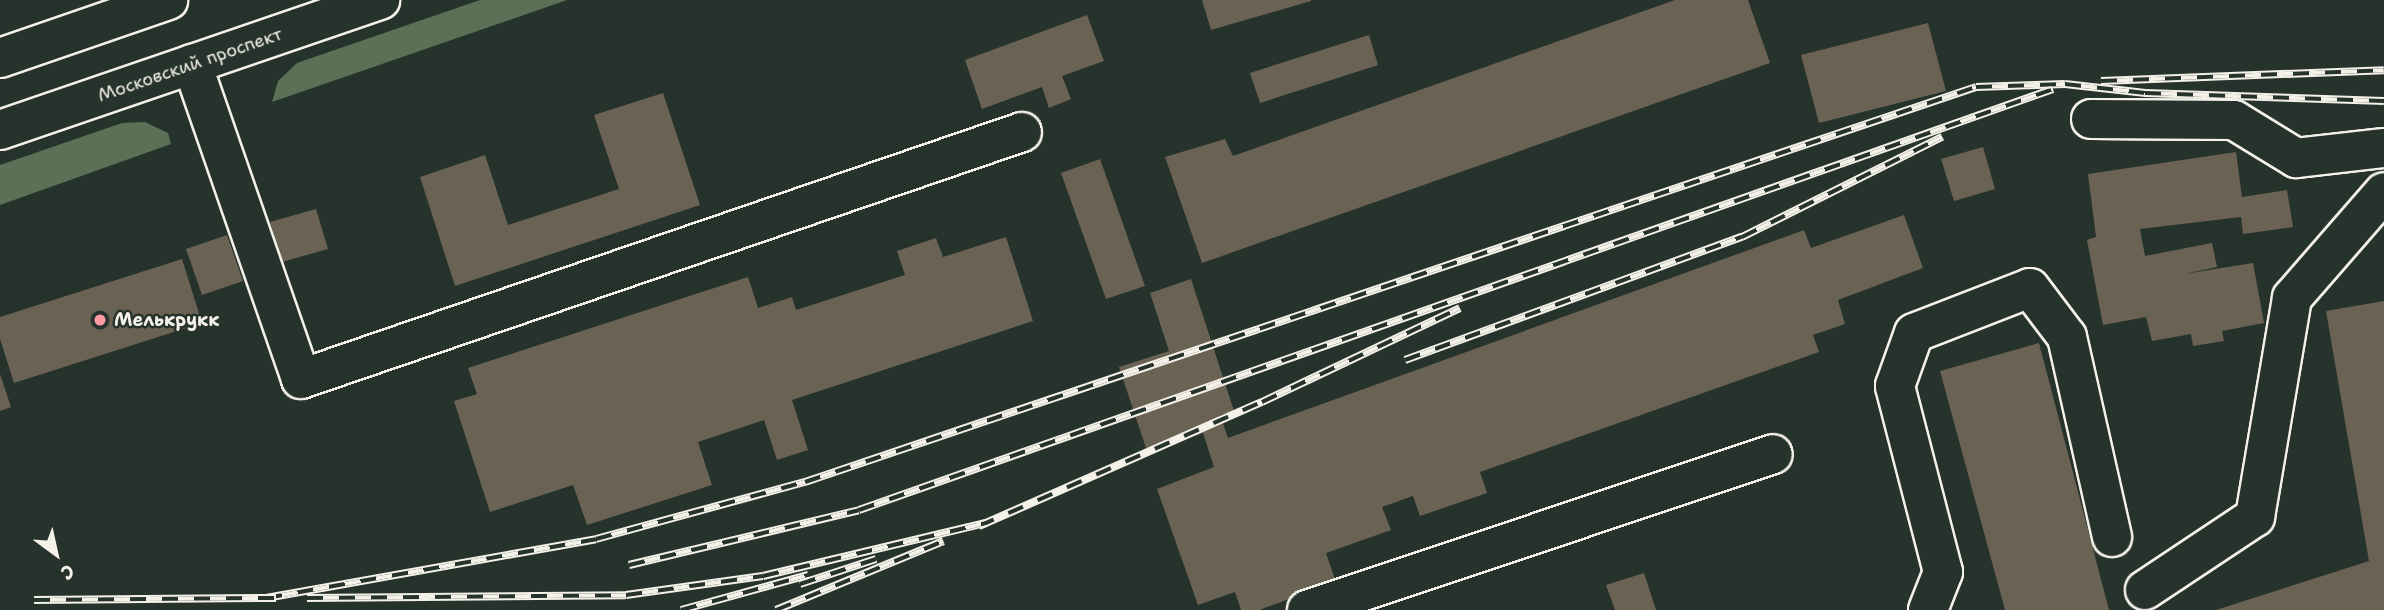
<!DOCTYPE html>
<meta charset="utf-8">
<style>
body{margin:0}
#map{position:relative;width:2384px;height:610px;overflow:hidden;background:#26332d;font-family:"Shantell Sans",sans-serif}
div>[style]{position:absolute}
[style*='--x']{left:calc(var(--x)*1px);top:calc(var(--y)*1px);width:calc(var(--w)*1px);rotate:calc(var(--a)*1deg)}
.green>*{inset:0;background:#5a7155}
.building>*{inset:0;background:#6a6253}
.roads{filter:drop-shadow(2px 0 #f4f1e8) drop-shadow(-2px 0 #f4f1e8) drop-shadow(0 2px #f4f1e8) drop-shadow(0 -2px #f4f1e8)}
.minor>*{height:38px;margin:-19px;padding:0 19px;transform-origin:19px;border-radius:19px;background:#26332d}
.major>*{height:38px;margin:-19px;padding:0 19px;transform-origin:19px;border-radius:19px;background:#26332d}
.rail>*{height:8px;margin-top:-4px;transform-origin:0;background:repeating-linear-gradient(90deg,#26332d 0 16px,#f4f1e8 0 32px);box-sizing:border-box;border-block:2px solid #f4f1e8}
.dots>*{width:19px;height:19px;translate:-50% -50%;box-sizing:border-box;border:4px solid #26332d;border-radius:50%}
span{translate:-50% -50%;white-space:nowrap;text-align:center;line-height:1.15;-webkit-text-stroke:5px #26332d;paint-order:stroke}
.street-label{font-size:18px;color:#f4f1e8}
.poi-label{font-size:18px;color:#f4f1e8;font-weight:700}
.left{translate:0 -50%;text-align:left}
.north{position:absolute;left:21px;top:519px;width:70px;height:70px;-webkit-text-stroke:5px #26332d;paint-order:stroke;rotate:147deg;font-size:19px;font-weight:700;line-height:28px;text-align:center;color:#f4f1e8}
.north::after{content:'';display:block;margin:auto;width:24px;height:32px;background:#f4f1e8;clip-path:polygon(50% 0,100% 100%,50% 72%,0 100%)}
</style>
<div id="map">
<div class="green">
<div style="clip-path:polygon(480px 0,567px 0,272px 102px,278px 81px,297px 63px)"></div>
<div style="clip-path:polygon(145px 122px,168px 133px,171px 144px,0 205px,0 165px,122px 123px)"></div>
</div>
<div class="building">
<div style="clip-path:polygon(1202px 0,1311px 0,1311px 1px,1211px 30px)"></div>
<div style="clip-path:polygon(1675px 0,1748px 0,1770px 63px,1202px 263px,1165px 157px,1225px 139px,1233px 156px)"></div>
<div style="clip-path:polygon(1087px 15px,1104px 61px,1062px 76px,1071px 99px,1049px 108px,1042px 87px,982px 109px,965px 60px)"></div>
<div style="clip-path:polygon(1928px 23px,1946px 91px,1819px 123px,1801px 55px)"></div>
<div style="clip-path:polygon(1369px 35px,1378px 65px,1260px 103px,1250px 73px)"></div>
<div style="clip-path:polygon(663px 93px,700px 205px,455px 286px,420px 177px,485px 155px,508px 225px,619px 189px,594px 115px)"></div>
<div style="clip-path:polygon(1983px 147px,1995px 189px,1954px 201px,1941px 159px)"></div>
<div style="clip-path:polygon(2236px 152px,2242px 197px,2287px 190px,2293px 227px,2243px 234px,2241px 217px,2140px 229px,2145px 256px,2212px 243px,2217px 267px,2184px 274px,2253px 263px,2264px 323px,2222px 331px,2224px 341px,2193px 346px,2191px 334px,2152px 341px,2146px 317px,2103px 325px,2087px 240px,2096px 237px,2088px 174px)"></div>
<div style="clip-path:polygon(1100px 159px,1145px 286px,1106px 299px,1061px 173px)"></div>
<div style="clip-path:polygon(316px 209px,328px 249px,282px 262px,270px 222px)"></div>
<div style="clip-path:polygon(1904px 215px,1923px 268px,1838px 300px,1845px 324px,1813px 335px,1819px 352px,1480px 472px,1487px 493px,1420px 516px,1413px 496px,1382px 507px,1391px 530px,1326px 553px,1336px 582px,1259px 610px,1241px 610px,1235px 592px,1198px 605px,1157px 489px,1214px 467px,1203px 433px,1147px 451px,1119px 367px,1169px 351px,1150px 293px,1191px 279px,1234px 411px,1220px 415px,1228px 438px,1804px 230px,1811px 248px)"></div>
<div style="clip-path:polygon(227px 235px,243px 281px,202px 295px,186px 249px)"></div>
<div style="clip-path:polygon(1006px 237px,1033px 321px,792px 400px,808px 450px,777px 460px,764px 420px,698px 442px,712px 485px,587px 525px,573px 485px,490px 512px,454px 401px,477px 394px,468px 368px,748px 277px,758px 308px,792px 297px,796px 310px,905px 275px,897px 251px,936px 238px,943px 257px)"></div>
<div style="clip-path:polygon(182px 259px,202px 323px,14px 383px,0 339px,0 317px)"></div>
<div style="clip-path:polygon(2384px 301px,2384px 610px,2216px 610px,2369px 561px,2326px 311px)"></div>
<div style="clip-path:polygon(2039px 343px,2109px 610px,2005px 610px,1940px 371px)"></div>
<div style="clip-path:polygon(0 374px,11px 407px,0 411px)"></div>
<div style="clip-path:polygon(1644px 573px,1656px 610px,1615px 610px,1606px 585px)"></div>
</div>
<div class="roads">
<div class="minor">
<div style="--x:192;--y:64;--w:333;--a:70.9"></div>
<div style="--x:301;--y:379;--w:762;--a:-18.91"></div>
<div style="--x:2091;--y:119;--w:143;--a:0.4"></div>
<div style="--x:2234;--y:120;--w:73;--a:31.5"></div>
<div style="--x:2296;--y:158;--w:89;--a:-6.5"></div>
<div style="--x:2145;--y:590;--w:132;--a:-33.6"></div>
<div style="--x:2255;--y:517;--w:222;--a:-80.4"></div>
<div style="--x:2292;--y:298;--w:140;--a:-49"></div>
<div style="--x:1307;--y:610;--w:491;--a:-18.5"></div>
<div style="--x:1928;--y:610;--w:41;--a:-68.5"></div>
<div style="--x:1943;--y:572;--w:192;--a:-104.5"></div>
<div style="--x:1895;--y:386;--w:56;--a:-70.3"></div>
<div style="--x:1914;--y:333;--w:124;--a:-21.2"></div>
<div style="--x:2030;--y:288;--w:61;--a:52.9"></div>
<div style="--x:2067;--y:337;--w:205;--a:77.3"></div>
</div>
<div class="major">
<div style="--x:0;--y:58;--w:178;--a:-19"></div>
<div style="--x:0;--y:130;--w:402;--a:-18.9"></div>
</div>
</div>
<div class="rail">
<div style="--x:2101;--y:81;--w:283;--a:-2.2"></div>
<div style="--x:1405;--y:360;--w:359;--a:-20.1"></div>
<div style="--x:1742;--y:237;--w:224;--a:-26.6"></div>
<div style="--x:979;--y:526;--w:309;--a:-23.7"></div>
<div style="--x:1262;--y:402;--w:219;--a:-25.4"></div>
<div style="--x:629;--y:565;--w:236;--a:-13.4"></div>
<div style="--x:859;--y:510;--w:1266;--a:-19.42"></div>
<div style="--x:800;--y:584;--w:80;--a:-18.2"></div>
<div style="--x:266;--y:598;--w:335;--a:-10.1"></div>
<div style="--x:596;--y:539;--w:217;--a:-15.3"></div>
<div style="--x:805;--y:482;--w:1236;--a:-18.64"></div>
<div style="--x:1976;--y:87;--w:89;--a:-1.9"></div>
<div style="--x:2065;--y:84;--w:81;--a:6.4"></div>
<div style="--x:2145;--y:93;--w:239;--a:1.9"></div>
<div style="--x:307;--y:598;--w:319;--a:-0.5"></div>
<div style="--x:626;--y:595;--w:138;--a:-7.9"></div>
<div style="--x:763;--y:576;--w:229;--a:-13.4"></div>
<div style="--x:34;--y:600;--w:242;--a:-0.5"></div>
<div style="--x:681;--y:610;--w:132;--a:-15.4"></div>
<div style="--x:776;--y:610;--w:181;--a:-22.4"></div>
</div>
<div class="dots">
<div style="left:100px;top:320px;background:#ff9aa2"></div>
</div>
<div class="street-label">
<span style="left:190px;top:65px;rotate:-19deg">Московский проспект</span>
</div>
<div class="poi-label">
<span class="left" style="left:114px;top:320px">Мелькрукк</span>
</div>
<div class="north">С</div>
</div>
